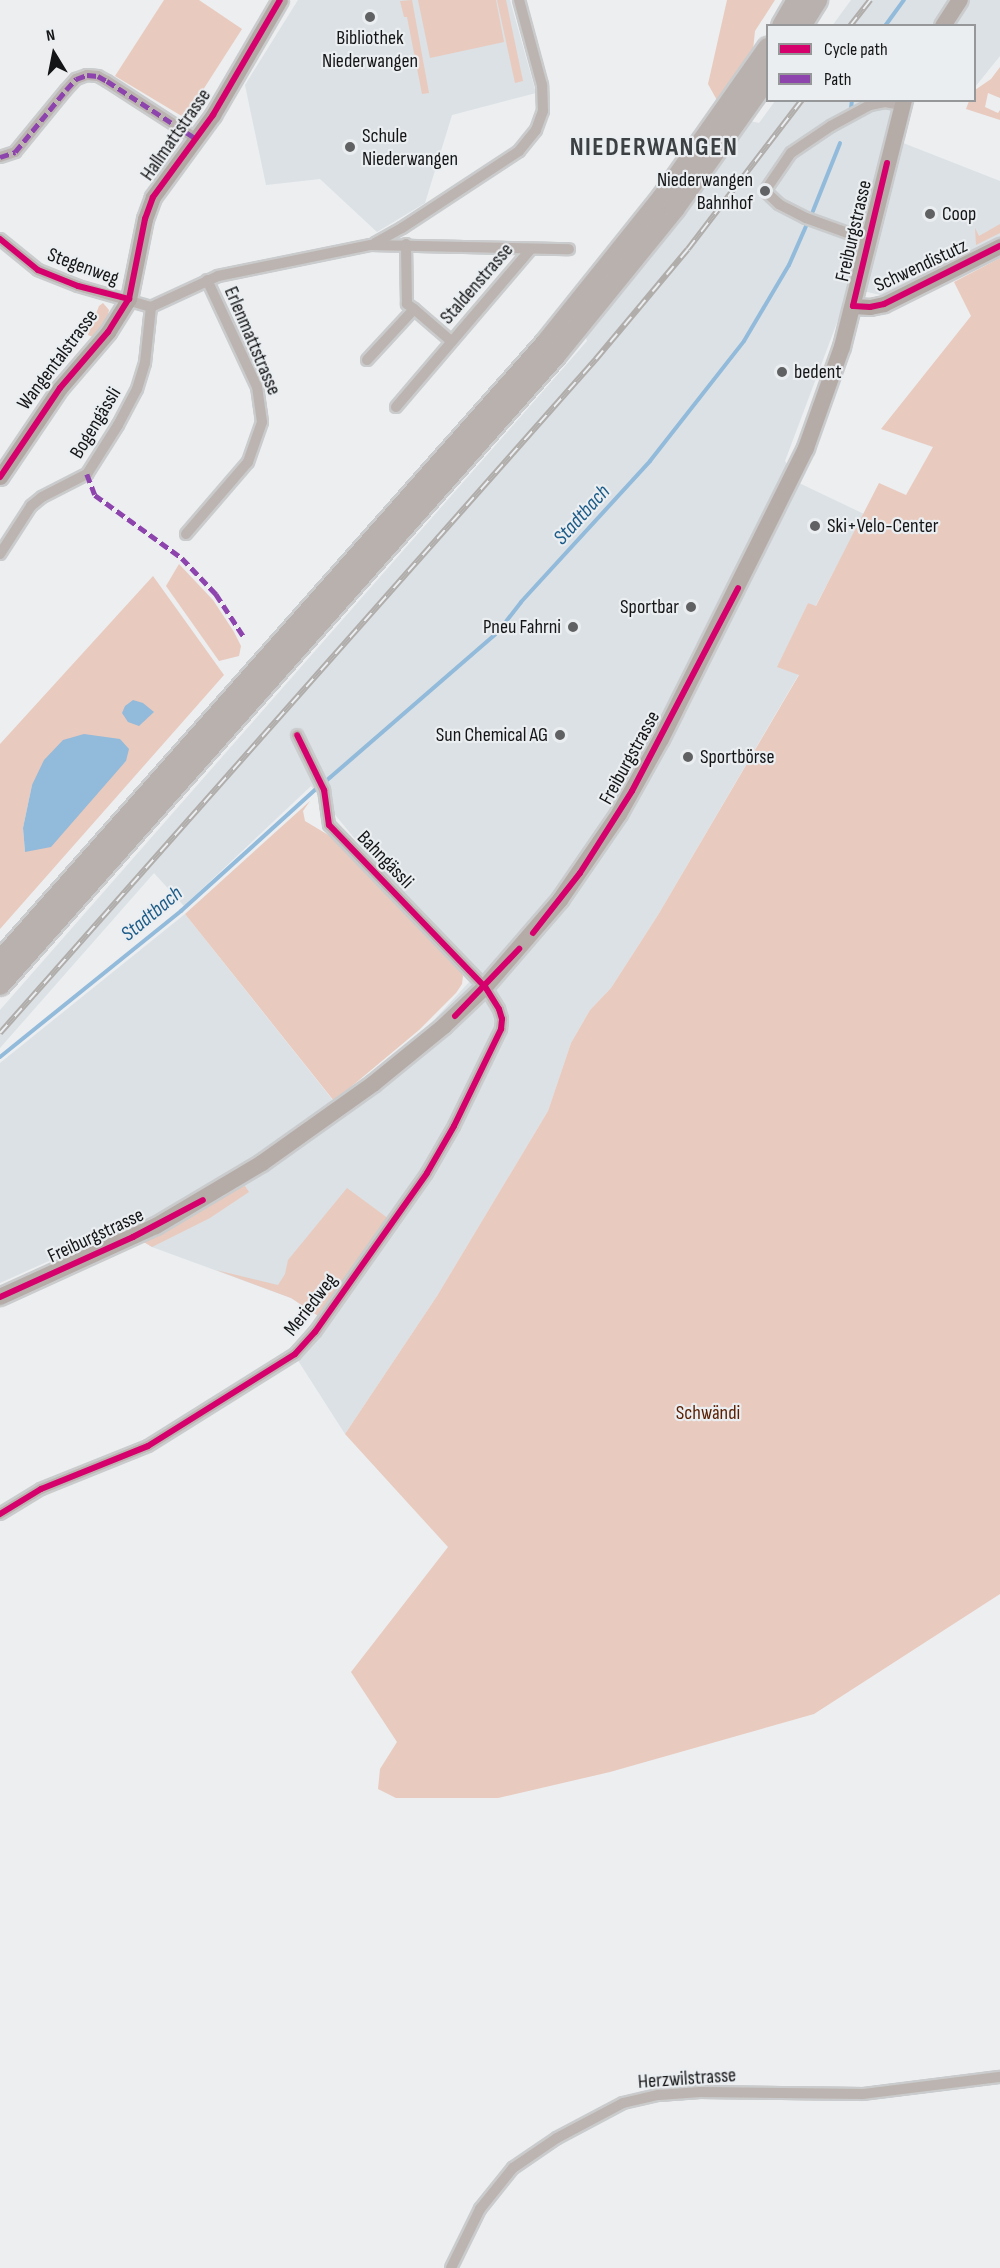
<!DOCTYPE html>
<meta charset="utf-8">
<style>
body{margin:0}
#map{position:relative;width:1000px;height:2268px;overflow:hidden;background:#eceef0;font-family:"Sofia Sans Condensed",sans-serif}
div>[style]{position:absolute}
[style*='--x']{left:calc(var(--x)*1px);top:calc(var(--y)*1px);width:calc(var(--w)*1px);rotate:calc(var(--a)*1deg)}
.built>*{inset:0;background:#dbe1e5}
.green>*{inset:0;background:#e9cabe}
.water>*{inset:0;background:#92bada}
.stream>*{height:4px;margin:-2px;padding:0 2px;transform-origin:2px;border-radius:2px;background:#92bada}
.roads{filter:drop-shadow(2px 0 #cacbcc) drop-shadow(-2px 0 #cacbcc) drop-shadow(0 2px #cacbcc) drop-shadow(0 -2px #cacbcc)}
.street>*{height:10px;margin:-5px;padding:0 5px;transform-origin:5px;border-radius:5px;background:#bcb4b0}
.secondary>*{height:15px;margin:-7.5px;padding:0 7.5px;transform-origin:7.5px;border-radius:7.5px;background:#b2a8a4}
.primary>*{height:16px;margin:-8px;padding:0 8px;transform-origin:8px;border-radius:8px;background:#b5aca8}
.highway>*{height:20px;margin:-10px;padding:0 10px;transform-origin:10px;border-radius:10px;background:#b9b1ae}
.rail>*{height:6px;margin-top:-3px;transform-origin:0;background:repeating-linear-gradient(90deg,#ebeef1 0 11px,#b0adab 0 22px);box-sizing:border-box;border-block:2px solid #b0adab}
.quiet>*{height:4.5px;margin-top:-2.25px;transform-origin:0;background:repeating-linear-gradient(90deg,#8e44ad 0 9px,transparent 0 13.5px)}
.cycleway>*{height:6px;margin:-3px;padding:0 3px;transform-origin:3px;border-radius:3px;background:#d6006c}
.dots>*{width:16px;height:16px;translate:-50% -50%;box-sizing:border-box;border:3px solid #ebeef1;border-radius:50%}
span{translate:-50% -50%;white-space:nowrap;text-align:center;line-height:1.15;-webkit-text-stroke:4.5px #ebeef1;paint-order:stroke}
.poi-label{font-size:20px;color:#141516}
.left{translate:0 -50%;text-align:left}
.right{translate:-100% -50%;text-align:right}
.street-label{font-size:20px;color:#141516}
.park-label{font-size:20px;color:#591e00}
.water-label{font-size:21px;color:#1c5c88;font-style:italic}
.district-label{font-size:26px;color:#3d4043;font-weight:700;letter-spacing:1.5px}
.legend{position:absolute;left:766px;top:24px;width:210px;height:78px;box-sizing:border-box;background:#ebeef1;border:2px solid #959799;margin:0;padding:8px 10px;list-style:none;font-size:18px;color:#141516}
.legend li{display:flex;align-items:center;gap:12px;height:30px}
.legend b{width:30px;border:2px solid #959799}
.north{position:absolute;left:24px;top:24px;width:60px;height:60px;-webkit-text-stroke:4px #ebeef1;paint-order:stroke;rotate:350deg;font-size:16px;font-weight:700;line-height:24px;text-align:center;color:#141516}
.north::after{content:'';display:block;margin:auto;width:21px;height:27px;background:#141516;clip-path:polygon(50% 0,100% 100%,50% 72%,0 100%)}
</style>
<div id="map">
<div class="built">
<div style="clip-path:polygon(298px 0,510px 0,536px 93px,452px 115px,425px 203px,377px 232px,320px 179px,266px 185px,245px 85px)"></div>
<div style="clip-path:polygon(851px 0,1000px 0,1000px 56px,975px 87px,974px 26px,832px 26px)"></div>
<div style="clip-path:polygon(775px 101px,912px 101px,893px 139px,1000px 181px,1000px 239px,885px 296px,850px 288px,785px 461px,799px 483px,864px 514px,815px 607px,808px 603px,778px 666px,799px 674px,658px 915px,611px 988px,590px 1010px,571px 1043px,548px 1111px,437px 1296px,345px 1434px,290px 1348px,320px 1317px,291px 1298px,152px 1247px,122px 1228px,0 1283px,0 1063px,185px 914px,335px 1103px,409px 1047px,472px 979px,311px 786px,184px 906px,154px 873px,0 1048px,0 1010px,587px 341px,586px 337px,656px 250px,750px 121px,759px 123px)"></div>
</div>
<div class="green">
<div style="clip-path:polygon(164px 0,199px 0,242px 29px,185px 118px,115px 76px)"></div>
<div style="clip-path:polygon(412px 0,429px 93px,422px 94px,407px 17px,404px 17px,400px 1px)"></div>
<div style="clip-path:polygon(418px 0,496px 0,504px 42px,430px 58px)"></div>
<div style="clip-path:polygon(497px 0,506px 0,523px 81px,515px 83px)"></div>
<div style="clip-path:polygon(727px 0,775px 0,755px 31px,753px 50px,718px 102px,708px 84px)"></div>
<div style="clip-path:polygon(1000px 67px,1000px 98px,988px 93px,985px 107px,998px 113px,1000px 110px,1000px 120px,966px 109px,969px 101px,974px 100px,975px 90px,991px 79px)"></div>
<div style="clip-path:polygon(1000px 224px,1000px 233px,976px 245px,975px 228px,979px 236px)"></div>
<div style="clip-path:polygon(1000px 258px,1000px 1594px,814px 1714px,610px 1772px,498px 1798px,396px 1798px,378px 1789px,380px 1769px,397px 1742px,351px 1672px,448px 1547px,345px 1434px,437px 1296px,548px 1111px,571px 1043px,590px 1010px,611px 988px,658px 915px,799px 675px,777px 667px,808px 603px,816px 606px,879px 483px,906px 495px,933px 447px,881px 429px,971px 316px,954px 282px)"></div>
<div style="clip-path:polygon(103px 303px,109px 310px,107px 319px,93px 337px,88px 335px,99px 306px)"></div>
<div style="clip-path:polygon(179px 564px,213px 600px,234px 632px,241px 646px,239px 656px,219px 661px,166px 586px)"></div>
<div style="clip-path:polygon(evenodd,153px 576px,224px 675px,0 929px,0 744px,153px 576px,126px 761px,107px 780px,25px 852px,23px 828px,32px 785px,126px 761px)"></div>
<div style="clip-path:polygon(310px 801px,303px 811px,305px 821px,335px 839px,459px 967px,463px 976px,462px 984px,456px 993px,419px 1030px,334px 1101px,185px 914px)"></div>
<div style="clip-path:polygon(245px 1186px,249px 1192px,210px 1218px,152px 1247px,142px 1241px,203px 1210px,237px 1188px)"></div>
<div style="clip-path:polygon(347px 1188px,389px 1219px,320px 1317px,291px 1298px,216px 1270px,278px 1285px,285px 1274px,288px 1260px)"></div>
</div>
<div class="water">
<div style="clip-path:polygon(133px 700px,143px 703px,154px 712px,139px 726px,128px 722px,122px 713px,125px 706px)"></div>
<div style="clip-path:polygon(84px 734px,120px 739px,129px 749px,126px 761px,51px 847px,25px 852px,23px 828px,32px 785px,44px 760px,63px 740px)"></div>
</div>
<div class="stream">
<div style="--x:885;--y:26;--w:32;--a:-54"></div>
<div style="--x:851;--y:109;--w:9;--a:-84"></div>
<div style="--x:813;--y:211;--w:73;--a:-68.3"></div>
<div style="--x:326;--y:781;--w:226;--a:-40.9"></div>
<div style="--x:497;--y:633;--w:39;--a:-52"></div>
<div style="--x:521;--y:602;--w:191;--a:-47.5"></div>
<div style="--x:650;--y:461;--w:152;--a:-51.9"></div>
<div style="--x:744;--y:341;--w:88;--a:-59.4"></div>
<div style="--x:789;--y:265;--w:45;--a:-66.3"></div>
<div style="--x:0;--y:1057;--w:233;--a:-38.9"></div>
<div style="--x:181;--y:911;--w:183;--a:-42.1"></div>
</div>
<div class="roads">
<div class="street">
<div style="--x:0;--y:157;--w:16;--a:-18"></div>
<div style="--x:15;--y:152;--w:80;--a:-50.6"></div>
<div style="--x:66;--y:90;--w:15;--a:-48"></div>
<div style="--x:76;--y:79;--w:12;--a:-20"></div>
<div style="--x:87;--y:75;--w:11;--a:5"></div>
<div style="--x:98;--y:76;--w:10;--a:29"></div>
<div style="--x:107;--y:81;--w:105;--a:32.9"></div>
<div style="--x:0;--y:239;--w:49;--a:39.2"></div>
<div style="--x:38;--y:270;--w:43;--a:21.8"></div>
<div style="--x:78;--y:286;--w:76;--a:16"></div>
<div style="--x:151;--y:307;--w:74;--a:-24.8"></div>
<div style="--x:218;--y:276;--w:156;--a:-11.5"></div>
<div style="--x:371;--y:245;--w:198;--a:1.2"></div>
<div style="--x:870;--y:241;--w:68;--a:-160.2"></div>
<div style="--x:806;--y:218;--w:30;--a:-153"></div>
<div style="--x:779;--y:204;--w:19;--a:-137"></div>
<div style="--x:765;--y:191;--w:46;--a:-55.6"></div>
<div style="--x:791;--y:153;--w:48;--a:-34"></div>
<div style="--x:831;--y:126;--w:44;--a:-28.3"></div>
<div style="--x:870;--y:105;--w:15;--a:-11"></div>
<div style="--x:885;--y:102;--w:17;--a:10"></div>
<div style="--x:375;--y:243;--w:31;--a:-29"></div>
<div style="--x:402;--y:228;--w:140;--a:-33.3"></div>
<div style="--x:519;--y:151;--w:27;--a:-51"></div>
<div style="--x:536;--y:130;--w:20;--a:-70"></div>
<div style="--x:543;--y:111;--w:26;--a:-92"></div>
<div style="--x:542;--y:85;--w:88;--a:-105.1"></div>
<div style="--x:414;--y:309;--w:49;--a:40.9"></div>
<div style="--x:367;--y:360;--w:69;--a:-47.3"></div>
<div style="--x:414;--y:309;--w:9;--a:-144"></div>
<div style="--x:407;--y:304;--w:60;--a:-91"></div>
<div style="--x:396;--y:407;--w:206;--a:-49.5"></div>
<div style="--x:186;--y:534;--w:95;--a:-49.3"></div>
<div style="--x:248;--y:462;--w:42;--a:-70.7"></div>
<div style="--x:262;--y:422;--w:35;--a:-98"></div>
<div style="--x:257;--y:387;--w:118;--a:-115"></div>
<div style="--x:0;--y:554;--w:57;--a:-57.1"></div>
<div style="--x:31;--y:506;--w:14;--a:-39"></div>
<div style="--x:42;--y:497;--w:51;--a:-27.1"></div>
<div style="--x:87;--y:474;--w:58;--a:-57.7"></div>
<div style="--x:118;--y:425;--w:41;--a:-62.2"></div>
<div style="--x:137;--y:389;--w:27;--a:-73"></div>
<div style="--x:145;--y:363;--w:56;--a:-83.9"></div>
<div style="--x:0;--y:1514;--w:48;--a:-31.4"></div>
<div style="--x:41;--y:1489;--w:115;--a:-21.9"></div>
<div style="--x:148;--y:1446;--w:173;--a:-32"></div>
<div style="--x:295;--y:1354;--w:30;--a:-48"></div>
<div style="--x:315;--y:1332;--w:194;--a:-54.8"></div>
<div style="--x:427;--y:1173;--w:54;--a:-60.1"></div>
<div style="--x:454;--y:1126;--w:108;--a:-64.1"></div>
<div style="--x:501;--y:1029;--w:10;--a:-84"></div>
<div style="--x:502;--y:1019;--w:10;--a:-107"></div>
<div style="--x:499;--y:1009;--w:26;--a:-122"></div>
<div style="--x:485;--y:987;--w:225;--a:-133.9"></div>
<div style="--x:329;--y:825;--w:35;--a:-98"></div>
<div style="--x:324;--y:790;--w:61;--a:-116.1"></div>
<div style="--x:451;--y:2268;--w:66;--a:-63.8"></div>
<div style="--x:480;--y:2209;--w:53;--a:-51.2"></div>
<div style="--x:513;--y:2168;--w:53;--a:-34.3"></div>
<div style="--x:557;--y:2138;--w:75;--a:-27.9"></div>
<div style="--x:623;--y:2103;--w:37;--a:-13"></div>
<div style="--x:659;--y:2095;--w:41;--a:-4.2"></div>
<div style="--x:700;--y:2092;--w:163;--a:0.7"></div>
<div style="--x:863;--y:2094;--w:138;--a:-7.1"></div>
</div>
<div class="secondary">
<div style="--x:853;--y:306;--w:17;--a:3"></div>
<div style="--x:870;--y:307;--w:14;--a:-12"></div>
<div style="--x:884;--y:304;--w:130;--a:-26.6"></div>
<div style="--x:0;--y:477;--w:107;--a:-56"></div>
<div style="--x:60;--y:388;--w:74;--a:-49.4"></div>
<div style="--x:108;--y:332;--w:39;--a:-58"></div>
<div style="--x:129;--y:299;--w:82;--a:-78.7"></div>
<div style="--x:145;--y:219;--w:23;--a:-70"></div>
<div style="--x:153;--y:197;--w:102;--a:-53.8"></div>
<div style="--x:213;--y:115;--w:133;--a:-59.8"></div>
</div>
<div class="primary">
<div style="--x:943;--y:26;--w:31;--a:-57"></div>
<div style="--x:0;--y:1297;--w:171;--a:-24.5"></div>
<div style="--x:156;--y:1226;--w:123;--a:-30.7"></div>
<div style="--x:262;--y:1163;--w:136;--a:-35.4"></div>
<div style="--x:373;--y:1084;--w:92;--a:-39.2"></div>
<div style="--x:444;--y:1026;--w:57;--a:-43.6"></div>
<div style="--x:485;--y:987;--w:115;--a:-49.2"></div>
<div style="--x:560;--y:900;--w:104;--a:-55.5"></div>
<div style="--x:619;--y:814;--w:86;--a:-60.8"></div>
<div style="--x:661;--y:739;--w:325;--a:-63.5"></div>
<div style="--x:806;--y:448;--w:107;--a:-70.4"></div>
<div style="--x:842;--y:347;--w:255;--a:-75.9"></div>
</div>
<div class="highway">
<div style="--x:782;--y:26;--w:30;--a:-60"></div>
<div style="--x:801;--y:26;--w:31;--a:-58"></div>
<div style="--x:0;--y:961;--w:823;--a:-48.55"></div>
<div style="--x:545;--y:344;--w:187;--a:-51.3"></div>
<div style="--x:662;--y:198;--w:184;--a:-54.8"></div>
<div style="--x:0;--y:985;--w:840;--a:-48.57"></div>
<div style="--x:556;--y:355;--w:189;--a:-51"></div>
<div style="--x:675;--y:208;--w:161;--a:-54.6"></div>
</div>
</div>
<div class="rail">
<div style="--x:850;--y:26;--w:33;--a:-52"></div>
<div style="--x:0;--y:1033;--w:900;--a:-48.51"></div>
<div style="--x:596;--y:359;--w:143;--a:-50.1"></div>
<div style="--x:688;--y:249;--w:188;--a:-52.6"></div>
</div>
<div class="quiet">
<div style="--x:0;--y:157;--w:16;--a:-18"></div>
<div style="--x:15;--y:152;--w:80;--a:-50.6"></div>
<div style="--x:66;--y:90;--w:15;--a:-48"></div>
<div style="--x:76;--y:79;--w:12;--a:-20"></div>
<div style="--x:87;--y:75;--w:11;--a:5"></div>
<div style="--x:98;--y:76;--w:10;--a:29"></div>
<div style="--x:107;--y:81;--w:105;--a:32.9"></div>
<div style="--x:87;--y:474;--w:22;--a:69"></div>
<div style="--x:95;--y:495;--w:107;--a:35.9"></div>
<div style="--x:182;--y:558;--w:50;--a:46.6"></div>
<div style="--x:216;--y:594;--w:51;--a:56.9"></div>
</div>
<div class="cycleway">
<div style="--x:887;--y:163;--w:147;--a:103.4"></div>
<div style="--x:853;--y:306;--w:17;--a:3"></div>
<div style="--x:870;--y:307;--w:14;--a:-12"></div>
<div style="--x:884;--y:304;--w:130;--a:-26.6"></div>
<div style="--x:0;--y:239;--w:49;--a:39.2"></div>
<div style="--x:38;--y:270;--w:43;--a:21.8"></div>
<div style="--x:78;--y:286;--w:53;--a:14.3"></div>
<div style="--x:0;--y:477;--w:107;--a:-56"></div>
<div style="--x:60;--y:388;--w:74;--a:-49.4"></div>
<div style="--x:108;--y:332;--w:39;--a:-58"></div>
<div style="--x:129;--y:299;--w:82;--a:-78.7"></div>
<div style="--x:145;--y:219;--w:23;--a:-70"></div>
<div style="--x:153;--y:197;--w:102;--a:-53.8"></div>
<div style="--x:213;--y:115;--w:133;--a:-59.8"></div>
<div style="--x:533;--y:933;--w:76;--a:-51.9"></div>
<div style="--x:580;--y:873;--w:97;--a:-57.6"></div>
<div style="--x:632;--y:791;--w:229;--a:-62.4"></div>
<div style="--x:455;--y:1016;--w:93;--a:-46.3"></div>
<div style="--x:0;--y:1297;--w:146;--a:-24.3"></div>
<div style="--x:133;--y:1237;--w:79;--a:-27.9"></div>
<div style="--x:0;--y:1514;--w:48;--a:-31.4"></div>
<div style="--x:41;--y:1489;--w:115;--a:-21.9"></div>
<div style="--x:148;--y:1446;--w:173;--a:-32"></div>
<div style="--x:295;--y:1354;--w:30;--a:-48"></div>
<div style="--x:315;--y:1332;--w:194;--a:-54.8"></div>
<div style="--x:427;--y:1173;--w:54;--a:-60.1"></div>
<div style="--x:454;--y:1126;--w:108;--a:-64.1"></div>
<div style="--x:501;--y:1029;--w:10;--a:-84"></div>
<div style="--x:502;--y:1019;--w:10;--a:-107"></div>
<div style="--x:499;--y:1009;--w:26;--a:-122"></div>
<div style="--x:485;--y:987;--w:225;--a:-133.9"></div>
<div style="--x:329;--y:825;--w:35;--a:-98"></div>
<div style="--x:324;--y:790;--w:61;--a:-116.1"></div>
</div>
<div class="dots">
<div style="left:370px;top:17px;background:#606162"></div>
<div style="left:350px;top:147px;background:#606162"></div>
<div style="left:765px;top:191px;background:#606162"></div>
<div style="left:930px;top:214px;background:#606162"></div>
<div style="left:782px;top:372px;background:#606162"></div>
<div style="left:815px;top:526px;background:#606162"></div>
<div style="left:691px;top:607px;background:#606162"></div>
<div style="left:573px;top:627px;background:#606162"></div>
<div style="left:560px;top:735px;background:#606162"></div>
<div style="left:688px;top:757px;background:#606162"></div>
</div>
<div class="poi-label">
<span style="left:370px;top:50px">Bibliothek<br>Niederwangen</span>
<span class="left" style="left:362px;top:148px">Schule<br>Niederwangen</span>
<span class="right" style="left:753px;top:192px">Niederwangen<br>Bahnhof</span>
<span class="left" style="left:942px;top:214px">Coop</span>
<span class="left" style="left:794px;top:372px">bedent</span>
<span class="left" style="left:827px;top:526px">Ski+Velo-Center</span>
<span class="right" style="left:679px;top:607px">Sportbar</span>
<span class="right" style="left:561px;top:627px">Pneu Fahrni</span>
<span class="right" style="left:548px;top:735px">Sun Chemical AG</span>
<span class="left" style="left:700px;top:757px">Sportbörse</span>
</div>
<div class="street-label">
<span style="left:176px;top:135px;rotate:-55deg">Hallmattstrasse</span>
<span style="left:854px;top:231px;rotate:-77deg">Freiburgstrasse</span>
<span style="left:921px;top:266px;rotate:-25deg">Schwendistutz</span>
<span style="left:83px;top:267px;rotate:20deg">Stegenweg</span>
<span style="left:477px;top:284px;rotate:-49deg">Staldenstrasse</span>
<span style="left:252px;top:341px;rotate:67deg">Erlenmattstrasse</span>
<span style="left:58px;top:360px;rotate:-53deg">Wangentalstrasse</span>
<span style="left:96px;top:423px;rotate:-59deg">Bogengässli</span>
<span style="left:630px;top:758px;rotate:-61deg">Freiburgstrasse</span>
<span style="left:385px;top:860px;rotate:46deg">Bahngässli</span>
<span style="left:96px;top:1236px;rotate:-25deg">Freiburgstrasse</span>
<span style="left:311px;top:1305px;rotate:-52deg">Meriedweg</span>
<span style="left:687px;top:2079px;rotate:-4deg">Herzwilstrasse</span>
</div>
<div class="park-label">
<span style="left:708px;top:1413px">Schwändi</span>
</div>
<div class="water-label">
<span style="left:582px;top:515px;rotate:-48deg">Stadtbach</span>
<span style="left:152px;top:914px;rotate:-40deg">Stadtbach</span>
</div>
<div class="district-label">
<span style="left:654px;top:148px">NIEDERWANGEN</span>
</div>
<ul class="legend">
<li><b style="height:8px;background:#d6006c"></b>Cycle path</li>
<li><b style="height:8px;background:#8e44ad"></b>Path</li>
</ul>
<div class="north">N</div>
</div>
